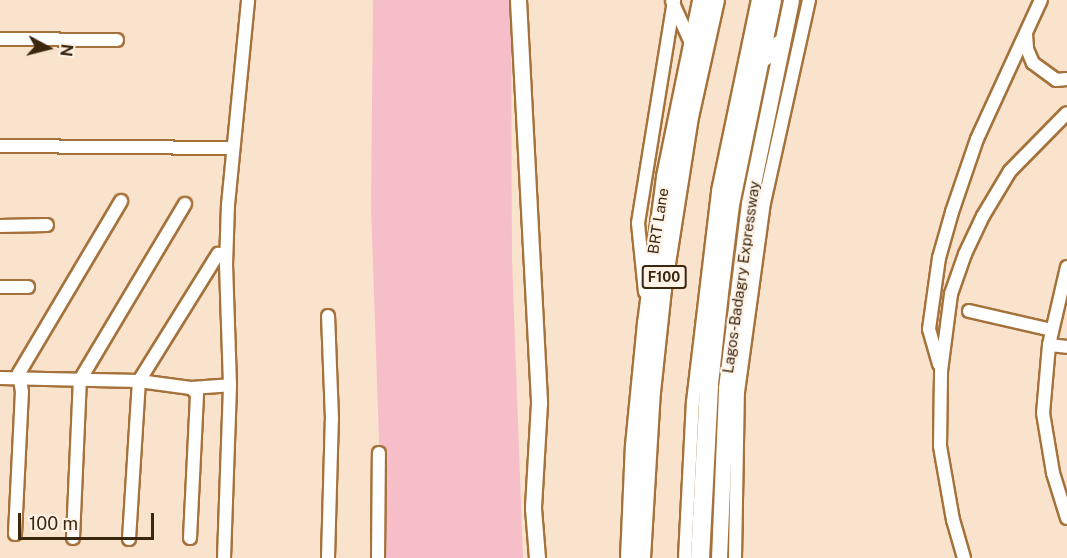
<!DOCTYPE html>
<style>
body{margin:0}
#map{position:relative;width:1067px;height:558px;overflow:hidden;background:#fae3cd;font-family:"Public Sans",sans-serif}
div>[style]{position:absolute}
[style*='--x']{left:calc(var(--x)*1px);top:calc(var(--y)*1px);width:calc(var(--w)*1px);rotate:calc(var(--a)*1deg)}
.green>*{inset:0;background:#f6bec9}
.roads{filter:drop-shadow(2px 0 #a5723b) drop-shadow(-2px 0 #a5723b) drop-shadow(0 2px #a5723b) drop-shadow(0 -2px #a5723b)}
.minor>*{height:12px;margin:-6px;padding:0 6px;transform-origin:6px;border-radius:6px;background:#fff}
.major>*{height:15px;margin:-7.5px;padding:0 7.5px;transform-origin:7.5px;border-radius:7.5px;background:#fff}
.highway>*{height:18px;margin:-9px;padding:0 9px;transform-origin:9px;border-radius:9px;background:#fff}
span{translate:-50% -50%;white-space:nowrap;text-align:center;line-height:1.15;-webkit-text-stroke:4.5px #fef2e7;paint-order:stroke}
.shield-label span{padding:2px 4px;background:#fef2e7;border:2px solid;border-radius:4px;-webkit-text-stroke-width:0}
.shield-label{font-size:14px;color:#3b260e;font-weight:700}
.street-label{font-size:15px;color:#3b260e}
.north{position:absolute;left:18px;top:18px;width:60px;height:60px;-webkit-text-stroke:4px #fef2e7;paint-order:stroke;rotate:97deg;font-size:16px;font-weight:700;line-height:24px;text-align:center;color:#3b260e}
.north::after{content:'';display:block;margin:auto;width:21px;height:27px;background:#3b260e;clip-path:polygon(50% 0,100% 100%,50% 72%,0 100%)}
.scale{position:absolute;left:18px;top:513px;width:136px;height:27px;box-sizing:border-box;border:3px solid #3b260e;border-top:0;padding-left:8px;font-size:18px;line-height:21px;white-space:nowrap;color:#3b260e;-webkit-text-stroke:4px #fef2e7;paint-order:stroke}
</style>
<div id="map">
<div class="green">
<div style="clip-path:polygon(373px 0,511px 0,512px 260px,523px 558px,383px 558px,371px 206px)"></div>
</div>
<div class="roads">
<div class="minor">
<div style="--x:672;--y:1;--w:46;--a:65.7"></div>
<div style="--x:1026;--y:34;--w:15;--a:86"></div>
<div style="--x:1027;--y:49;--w:15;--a:67"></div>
<div style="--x:1033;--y:63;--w:29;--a:36"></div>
<div style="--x:1056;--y:80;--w:11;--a:-5"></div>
<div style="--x:0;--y:39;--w:117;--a:0.5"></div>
<div style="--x:0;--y:146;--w:233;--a:0.5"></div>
<div style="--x:0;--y:226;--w:47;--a:-1.2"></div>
<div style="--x:1067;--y:267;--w:80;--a:103"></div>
<div style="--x:1049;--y:345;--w:68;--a:95"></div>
<div style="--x:1043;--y:413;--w:61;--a:80.5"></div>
<div style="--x:1053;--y:473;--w:47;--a:72.7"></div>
<div style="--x:0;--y:287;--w:28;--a:0"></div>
<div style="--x:645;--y:292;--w:69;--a:-95.8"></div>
<div style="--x:638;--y:223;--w:226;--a:-80.8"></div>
<div style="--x:969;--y:311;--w:85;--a:12.9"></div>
<div style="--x:1049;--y:345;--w:18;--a:6"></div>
<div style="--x:939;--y:364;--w:36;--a:-106"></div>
<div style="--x:929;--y:329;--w:72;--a:-82"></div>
<div style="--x:939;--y:258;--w:48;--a:-74.2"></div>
<div style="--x:952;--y:212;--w:77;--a:-71.1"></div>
<div style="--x:977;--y:139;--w:153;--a:-65.3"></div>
<div style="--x:0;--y:378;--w:139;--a:1.2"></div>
<div style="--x:139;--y:381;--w:52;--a:7.7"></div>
<div style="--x:191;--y:388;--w:39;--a:-4"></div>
<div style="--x:15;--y:534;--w:142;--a:-87.2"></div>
<div style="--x:22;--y:392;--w:19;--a:-99"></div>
<div style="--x:19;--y:373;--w:200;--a:-59.3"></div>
<div style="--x:73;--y:538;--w:158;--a:-87.5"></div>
<div style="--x:80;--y:380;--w:205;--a:-59.2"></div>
<div style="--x:190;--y:538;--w:144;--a:-87.2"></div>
<div style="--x:197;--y:394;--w:8;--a:-135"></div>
<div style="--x:129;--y:539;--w:158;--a:-86.4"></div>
<div style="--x:139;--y:381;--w:150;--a:-58.1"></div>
<div style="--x:224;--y:558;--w:173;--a:-88"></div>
<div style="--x:230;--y:385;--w:120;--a:-91.9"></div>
<div style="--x:226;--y:265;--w:60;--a:-88.1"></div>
<div style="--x:228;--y:205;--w:206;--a:-84.4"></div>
<div style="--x:328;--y:558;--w:139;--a:-88.4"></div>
<div style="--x:332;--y:419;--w:103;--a:-92.2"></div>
<div style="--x:378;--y:558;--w:105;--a:-89.5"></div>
<div style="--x:685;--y:558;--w:156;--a:-87.1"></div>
<div style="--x:693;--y:402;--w:212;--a:-83.2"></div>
<div style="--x:718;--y:191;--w:195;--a:-78.2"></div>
<div style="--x:735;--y:558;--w:166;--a:-89"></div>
<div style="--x:738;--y:392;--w:191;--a:-82.2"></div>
<div style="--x:764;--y:203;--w:208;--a:-77.5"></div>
<div style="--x:964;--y:558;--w:40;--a:-106"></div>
<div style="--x:953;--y:520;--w:75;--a:-100"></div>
<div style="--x:940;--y:446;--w:75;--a:-89.2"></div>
<div style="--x:941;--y:371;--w:78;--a:-82.6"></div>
<div style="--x:951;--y:294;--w:42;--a:-70.7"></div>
<div style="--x:965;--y:254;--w:42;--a:-64.7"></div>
<div style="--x:983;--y:216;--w:52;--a:-59"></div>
<div style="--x:1010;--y:171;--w:81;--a:-45.5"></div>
</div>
<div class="major">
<div style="--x:518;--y:0;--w:404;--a:87"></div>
<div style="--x:539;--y:403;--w:105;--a:93.3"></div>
<div style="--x:533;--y:508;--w:50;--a:85.4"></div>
<div style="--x:628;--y:558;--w:113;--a:-87.5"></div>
<div style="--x:633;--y:445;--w:123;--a:-84.4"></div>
<div style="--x:645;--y:323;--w:148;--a:-82.6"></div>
<div style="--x:664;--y:176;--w:180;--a:-78.4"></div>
<div style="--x:719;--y:558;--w:170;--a:-87.6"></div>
<div style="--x:726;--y:388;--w:186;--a:-82.9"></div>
<div style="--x:749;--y:203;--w:207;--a:-78.3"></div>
</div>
<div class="highway">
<div style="--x:757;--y:62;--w:30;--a:-37"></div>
<div style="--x:641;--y:558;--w:166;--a:-86.6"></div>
<div style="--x:651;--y:392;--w:104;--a:-83.9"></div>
<div style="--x:662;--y:289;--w:174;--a:-81.1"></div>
<div style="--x:689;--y:117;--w:120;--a:-77.5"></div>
<div style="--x:700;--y:558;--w:174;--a:-87"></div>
<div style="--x:709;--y:384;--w:100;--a:-83.7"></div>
<div style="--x:720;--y:285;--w:81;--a:-82.9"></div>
<div style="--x:730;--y:205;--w:209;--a:-78.4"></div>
</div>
</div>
<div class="shield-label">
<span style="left:664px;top:277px">F100</span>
</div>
<div class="street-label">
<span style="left:658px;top:221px;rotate:-81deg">BRT Lane</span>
<span style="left:741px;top:277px;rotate:-82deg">Lagos-Badagry Expressway</span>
</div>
<div class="north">N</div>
<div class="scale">100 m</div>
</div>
